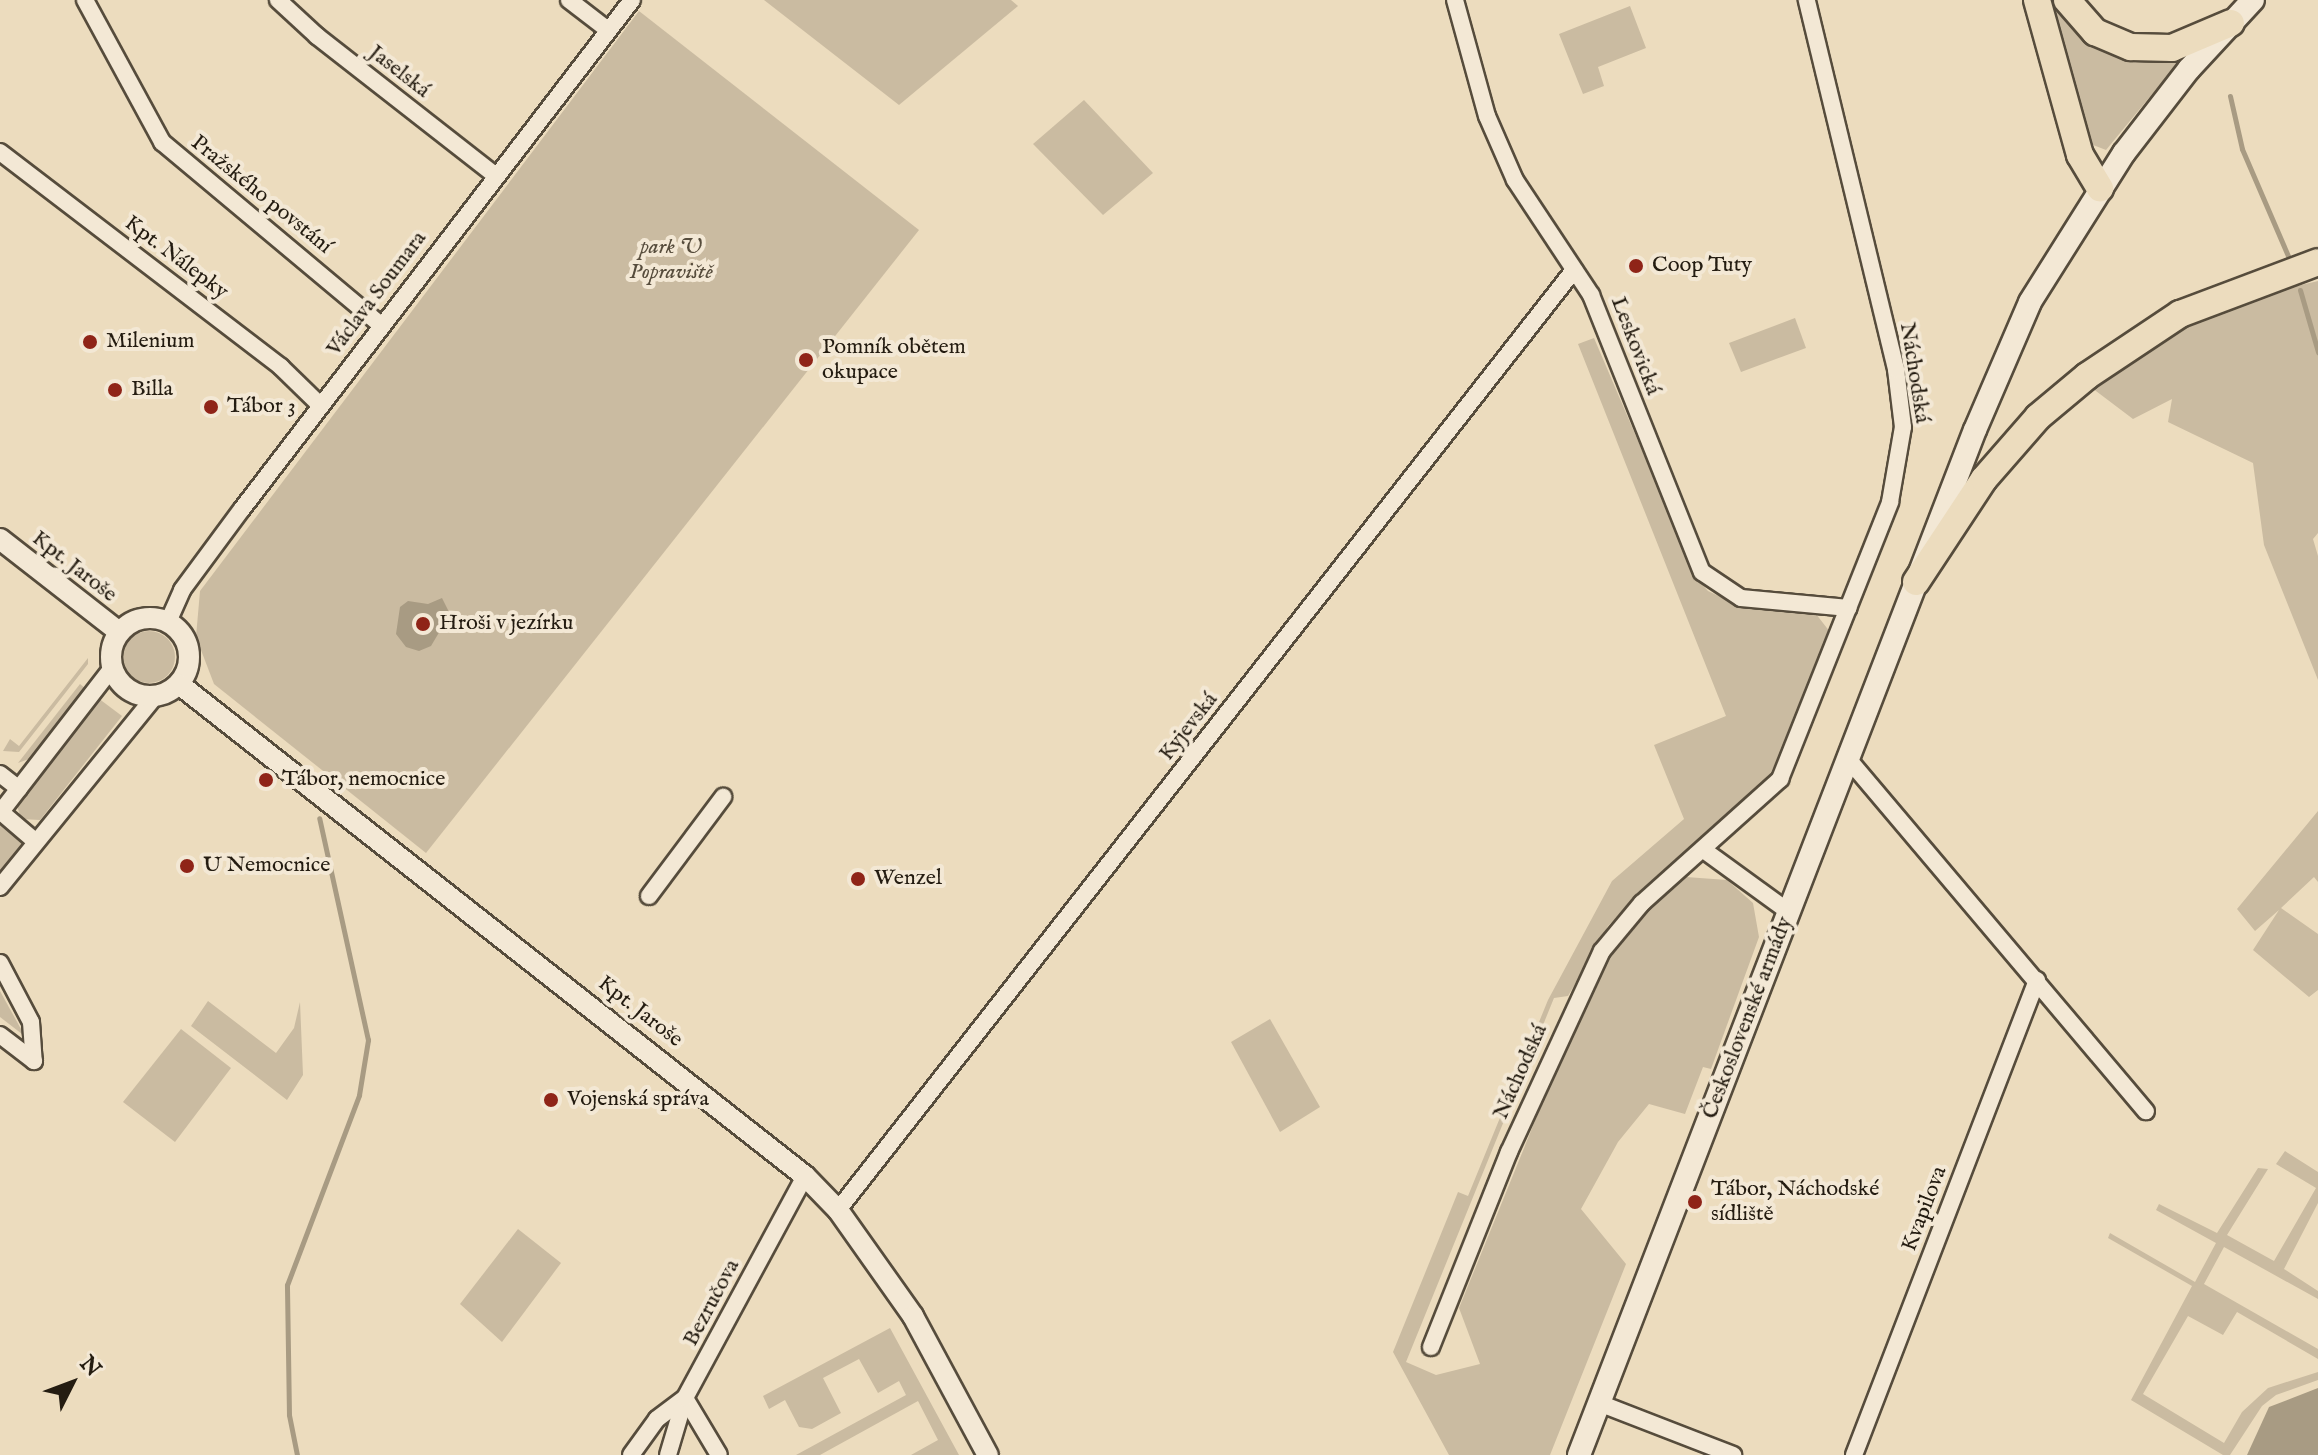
<!DOCTYPE html>
<meta charset="utf-8">
<style>
body{margin:0}
#map{position:relative;width:2318px;height:1455px;overflow:hidden;background:#ecdcbe;font-family:"IM FELL English",serif}
div>[style]{position:absolute}
[style*='--x']{left:calc(var(--x)*1px);top:calc(var(--y)*1px);width:calc(var(--w)*1px);rotate:calc(var(--a)*1deg)}
.green>*{inset:0;background:#cabba1}
.round{border-radius:50%}
.water>*{inset:0;background:#a89b83}
.stream>*{height:5px;margin:-2.5px;padding:0 2.5px;transform-origin:2.5px;border-radius:2.5px;background:#a89b83}
.roads{filter:drop-shadow(2px 0 #564c3c) drop-shadow(-2px 0 #564c3c) drop-shadow(0 2px #564c3c) drop-shadow(0 -2px #564c3c)}
.minor>*{height:16px;margin:-8px;padding:0 8px;transform-origin:8px;border-radius:8px;background:#f3e8d5}
.tertiary>*{height:20px;margin:-10px;padding:0 10px;transform-origin:10px;border-radius:10px;background:#f3e8d5}
.tertiary>.ring{margin:-10px;padding:0;box-sizing:content-box;background:none;border:20px solid #f3e8d5;border-radius:50%}
.secondary>*{height:22px;margin:-11px;padding:0 11px;transform-origin:11px;border-radius:11px;background:#f3e8d5}
.primary>*{height:26px;margin:-13px;padding:0 13px;transform-origin:13px;border-radius:13px;background:#ecdcbe}
.dots>*{width:22px;height:22px;translate:-50% -50%;box-sizing:border-box;border:4px solid #f3e8d5;border-radius:50%}
span{translate:-50% -50%;white-space:nowrap;text-align:center;line-height:1.15;-webkit-text-stroke:8px #f3e8d5;paint-order:stroke}
.street-label{font-size:22px;color:#241c11}
.park-label{font-size:22px;color:#564c3c;font-style:italic}
.poi-label{font-size:22px;color:#241c11}
.left{translate:0 -50%;text-align:left}
.north{position:absolute;left:32px;top:1343px;width:80px;height:80px;-webkit-text-stroke:6px #f3e8d5;paint-order:stroke;rotate:48deg;font-size:22px;font-weight:700;line-height:32px;text-align:center;color:#241c11}
.north::after{content:'';display:block;margin:auto;width:28px;height:36px;background:#241c11;clip-path:polygon(50% 0,100% 100%,50% 72%,0 100%)}
</style>
<div id="map">
<div class="green">
<div style="clip-path:polygon(764px 0,1011px 0,1018px 6px,899px 105px)"></div>
<div style="clip-path:polygon(2046px 0,2055px 0,2125px 57px,2181px 59px,2106px 150px,2088px 143px)"></div>
<div style="clip-path:polygon(1630px 6px,1646px 48px,1598px 67px,1604px 86px,1583px 94px,1559px 34px)"></div>
<div style="clip-path:polygon(639px 11px,919px 230px,426px 853px,214px 684px,196px 637px,200px 591px)"></div>
<div style="clip-path:polygon(1084px 100px,1153px 173px,1103px 215px,1033px 144px)"></div>
<div style="clip-path:polygon(2318px 281px,2318px 533px,2313px 539px,2318px 556px,2318px 680px,2264px 545px,2253px 463px,2168px 422px,2172px 399px,2133px 419px,2092px 388px,2164px 338px,2263px 294px)"></div>
<div style="clip-path:polygon(1795px 318px,1806px 348px,1741px 372px,1729px 343px)"></div>
<div style="clip-path:polygon(1594px 338px,1697px 579px,1708px 591px,1742px 607px,1816px 614px,1830px 632px,1799px 716px,1765px 784px,1642px 889px,1608px 926px,1568px 996px,1554px 998px,1406px 1362px,1436px 1375px,1480px 1364px,1459px 1308px,1598px 966px,1641px 912px,1686px 877px,1727px 880px,1753px 903px,1759px 937px,1711px 1069px,1703px 1067px,1685px 1114px,1649px 1104px,1618px 1142px,1581px 1209px,1626px 1264px,1550px 1455px,1449px 1455px,1393px 1352px,1458px 1192px,1468px 1196px,1548px 1000px,1612px 881px,1684px 819px,1654px 745px,1726px 716px,1578px 344px)"></div>
<div class="round" style="left:123px;top:631px;width:52px;height:52px"></div>
<div style="clip-path:polygon(88px 658px,88px 664px,19px 752px,3px 751px,10px 739px,19px 746px)"></div>
<div style="clip-path:polygon(80px 684px,86px 689px,34px 757px,18px 763px)"></div>
<div style="clip-path:polygon(98px 698px,122px 716px,40px 820px,21px 819px,16px 802px)"></div>
<div style="clip-path:polygon(2318px 811px,2318px 882px,2314px 877px,2281px 908px,2318px 934px,2318px 990px,2309px 997px,2253px 950px,2279px 910px,2255px 931px,2237px 909px)"></div>
<div style="clip-path:polygon(0 825px,22px 843px,0 871px)"></div>
<div style="clip-path:polygon(0 991px,21px 1029px,22px 1034px,0 1017px)"></div>
<div style="clip-path:polygon(208px 1001px,276px 1053px,294px 1028px,300px 1002px,303px 1075px,287px 1100px,191px 1026px)"></div>
<div style="clip-path:polygon(1270px 1019px,1320px 1107px,1280px 1132px,1231px 1042px)"></div>
<div style="clip-path:polygon(181px 1029px,231px 1068px,175px 1142px,123px 1102px)"></div>
<div style="clip-path:polygon(2285px 1151px,2318px 1172px,2318px 1203px,2284px 1269px,2318px 1291px,2318px 1299px,2224px 1247px,2204px 1284px,2318px 1349px,2318px 1359px,2237px 1312px,2223px 1335px,2188px 1316px,2143px 1394px,2224px 1443px,2242px 1412px,2268px 1388px,2318px 1372px,2318px 1380px,2276px 1395px,2262px 1406px,2230px 1455px,2223px 1455px,2131px 1400px,2192px 1286px,2108px 1238px,2110px 1233px,2195px 1282px,2216px 1243px,2156px 1210px,2159px 1204px,2217px 1233px,2258px 1168px,2268px 1169px,2227px 1235px,2274px 1261px,2316px 1188px,2276px 1164px)"></div>
<div style="clip-path:polygon(518px 1229px,561px 1263px,502px 1342px,460px 1304px)"></div>
<div style="clip-path:polygon(890px 1328px,959px 1455px,911px 1455px,938px 1440px,918px 1401px,820px 1455px,796px 1455px,906px 1395px,899px 1381px,878px 1393px,859px 1359px,823px 1378px,841px 1413px,812px 1429px,799px 1427px,785px 1400px,769px 1409px,763px 1396px)"></div>
</div>
<div class="water">
<div style="clip-path:polygon(442px 598px,450px 614px,431px 646px,419px 651px,406px 647px,396px 634px,400px 607px,408px 601px,428px 604px)"></div>
<div style="clip-path:polygon(2318px 1388px,2318px 1455px,2247px 1455px,2269px 1407px)"></div>
</div>
<div class="stream">
<div style="--x:2230;--y:96;--w:54;--a:77.2"></div>
<div style="--x:2242;--y:149;--w:119;--a:66.7"></div>
<div style="--x:2300;--y:290;--w:65;--a:73.8"></div>
<div style="--x:297;--y:1455;--w:41;--a:-101.3"></div>
<div style="--x:289;--y:1415;--w:130;--a:-90.9"></div>
<div style="--x:287;--y:1285;--w:203;--a:-69.2"></div>
<div style="--x:359;--y:1095;--w:56;--a:-80.7"></div>
<div style="--x:368;--y:1040;--w:227;--a:-102.4"></div>
</div>
<div class="roads">
<div class="minor">
<div style="--x:85;--y:0;--w:162;--a:61.5"></div>
<div style="--x:162;--y:142;--w:285;--a:39.9"></div>
<div style="--x:278;--y:0;--w:53;--a:42.7"></div>
<div style="--x:317;--y:36;--w:227;--a:38"></div>
<div style="--x:569;--y:0;--w:49;--a:37.6"></div>
<div style="--x:1455;--y:0;--w:120;--a:74.6"></div>
<div style="--x:1487;--y:116;--w:70;--a:66.4"></div>
<div style="--x:1515;--y:180;--w:138;--a:56.5"></div>
<div style="--x:1591;--y:295;--w:298;--a:68.2"></div>
<div style="--x:1702;--y:572;--w:47;--a:33.7"></div>
<div style="--x:1741;--y:598;--w:108;--a:5.3"></div>
<div style="--x:0;--y:152;--w:354;--a:37.4"></div>
<div style="--x:281;--y:367;--w:54;--a:44.3"></div>
<div style="--x:168;--y:622;--w:35;--a:-66"></div>
<div style="--x:182;--y:590;--w:101;--a:-53.5"></div>
<div style="--x:242;--y:509;--w:641;--a:-52.54"></div>
<div style="--x:1849;--y:760;--w:460;--a:49.8"></div>
<div style="--x:0;--y:774;--w:24;--a:38"></div>
<div style="--x:1;--y:812;--w:46;--a:40.6"></div>
<div style="--x:0;--y:813;--w:183;--a:-52.3"></div>
<div style="--x:1705;--y:851;--w:104;--a:36"></div>
<div style="--x:0;--y:887;--w:246;--a:-50.9"></div>
<div style="--x:649;--y:896;--w:124;--a:-53.2"></div>
<div style="--x:0;--y:963;--w:67;--a:62.3"></div>
<div style="--x:31;--y:1022;--w:39;--a:86"></div>
<div style="--x:0;--y:1035;--w:43;--a:37.4"></div>
<div style="--x:838;--y:1210;--w:1194;--a:-51.94"></div>
<div style="--x:1431;--y:1347;--w:210;--a:-68.2"></div>
<div style="--x:1509;--y:1152;--w:221;--a:-65.2"></div>
<div style="--x:1602;--y:951;--w:62;--a:-50.2"></div>
<div style="--x:1642;--y:903;--w:186;--a:-41.9"></div>
<div style="--x:1780;--y:779;--w:298;--a:-68.3"></div>
<div style="--x:1890;--y:502;--w:76;--a:-80.2"></div>
<div style="--x:1903;--y:427;--w:58;--a:-96.9"></div>
<div style="--x:1896;--y:369;--w:380;--a:-103.6"></div>
<div style="--x:685;--y:1398;--w:66;--a:59.2"></div>
<div style="--x:1599;--y:1403;--w:144;--a:21.2"></div>
<div style="--x:631;--y:1455;--w:44;--a:-54.2"></div>
<div style="--x:657;--y:1419;--w:35;--a:-37"></div>
<div style="--x:668;--y:1455;--w:59;--a:-73.4"></div>
<div style="--x:685;--y:1398;--w:252;--a:-61.6"></div>
<div style="--x:1854;--y:1455;--w:509;--a:-68.93"></div>
</div>
<div class="tertiary">
<div style="--x:0;--y:539;--w:151;--a:38"></div>
<div class="ring" style="left:111px;top:618px;width:58px;height:58px"></div>
<div style="--x:179;--y:684;--w:796;--a:38.17"></div>
<div style="--x:805;--y:1176;--w:47;--a:45.9"></div>
<div style="--x:838;--y:1210;--w:130;--a:54.7"></div>
<div style="--x:913;--y:1316;--w:158;--a:61.7"></div>
</div>
<div class="secondary">
<div style="--x:1579;--y:1455;--w:1099;--a:-68.88"></div>
<div style="--x:1975;--y:430;--w:139;--a:-66.7"></div>
<div style="--x:2030;--y:302;--w:176;--a:-57.8"></div>
<div style="--x:2124;--y:153;--w:106;--a:-52.3"></div>
<div style="--x:2189;--y:69;--w:94;--a:-47.2"></div>
</div>
<div class="primary">
<div style="--x:2037;--y:0;--w:161;--a:74.5"></div>
<div style="--x:2080;--y:155;--w:39;--a:59"></div>
<div style="--x:2067;--y:0;--w:43;--a:48.8"></div>
<div style="--x:2095;--y:32;--w:39;--a:23"></div>
<div style="--x:2131;--y:47;--w:41;--a:1.4"></div>
<div style="--x:2172;--y:48;--w:64;--a:-23"></div>
<div style="--x:1916;--y:582;--w:123;--a:-56.6"></div>
<div style="--x:1984;--y:479;--w:82;--a:-48.9"></div>
<div style="--x:2038;--y:417;--w:64;--a:-39.9"></div>
<div style="--x:2087;--y:376;--w:112;--a:-33.7"></div>
<div style="--x:2180;--y:314;--w:147;--a:-20.6"></div>
</div>
</div>
<div class="dots">
<div style="left:1636px;top:266px;background:#8f2418"></div>
<div style="left:90px;top:342px;background:#8f2418"></div>
<div style="left:806px;top:360px;background:#8f2418"></div>
<div style="left:115px;top:390px;background:#8f2418"></div>
<div style="left:211px;top:407px;background:#8f2418"></div>
<div style="left:423px;top:624px;background:#8f2418"></div>
<div style="left:266px;top:780px;background:#8f2418"></div>
<div style="left:187px;top:866px;background:#8f2418"></div>
<div style="left:858px;top:879px;background:#8f2418"></div>
<div style="left:551px;top:1100px;background:#8f2418"></div>
<div style="left:1695px;top:1202px;background:#8f2418"></div>
</div>
<div class="street-label">
<span style="left:399px;top:72px;rotate:38deg">Jaselská</span>
<span style="left:261px;top:195px;rotate:39deg">Pražského povstání</span>
<span style="left:176px;top:258px;rotate:37deg">Kpt. Nálepky</span>
<span style="left:377px;top:294px;rotate:-53deg">Václava Soumara</span>
<span style="left:1635px;top:346px;rotate:69deg">Leskovická</span>
<span style="left:1914px;top:373px;rotate:81deg">Náchodská</span>
<span style="left:74px;top:567px;rotate:38deg">Kpt. Jaroše</span>
<span style="left:1189px;top:727px;rotate:-52deg">Kyjevská</span>
<span style="left:640px;top:1012px;rotate:38deg">Kpt. Jaroše</span>
<span style="left:1748px;top:1018px;rotate:-69deg">Československé armády</span>
<span style="left:1521px;top:1072px;rotate:-66deg">Náchodská</span>
<span style="left:1925px;top:1209px;rotate:-69deg">Kvapilova</span>
<span style="left:712px;top:1303px;rotate:-62deg">Bezručova</span>
</div>
<div class="park-label">
<span style="left:671px;top:260px">park U<br>Popraviště</span>
</div>
<div class="poi-label">
<span class="left" style="left:1652px;top:266px">Coop Tuty</span>
<span class="left" style="left:106px;top:342px">Milenium</span>
<span class="left" style="left:822px;top:360px">Pomník obětem<br>okupace</span>
<span class="left" style="left:131px;top:390px">Billa</span>
<span class="left" style="left:227px;top:407px">Tábor 3</span>
<span class="left" style="left:439px;top:624px">Hroši v jezírku</span>
<span class="left" style="left:282px;top:780px">Tábor, nemocnice</span>
<span class="left" style="left:203px;top:866px">U Nemocnice</span>
<span class="left" style="left:874px;top:879px">Wenzel</span>
<span class="left" style="left:567px;top:1100px">Vojenská správa</span>
<span class="left" style="left:1711px;top:1202px">Tábor, Náchodské<br>sídliště</span>
</div>
<div class="north">N</div>
</div>
